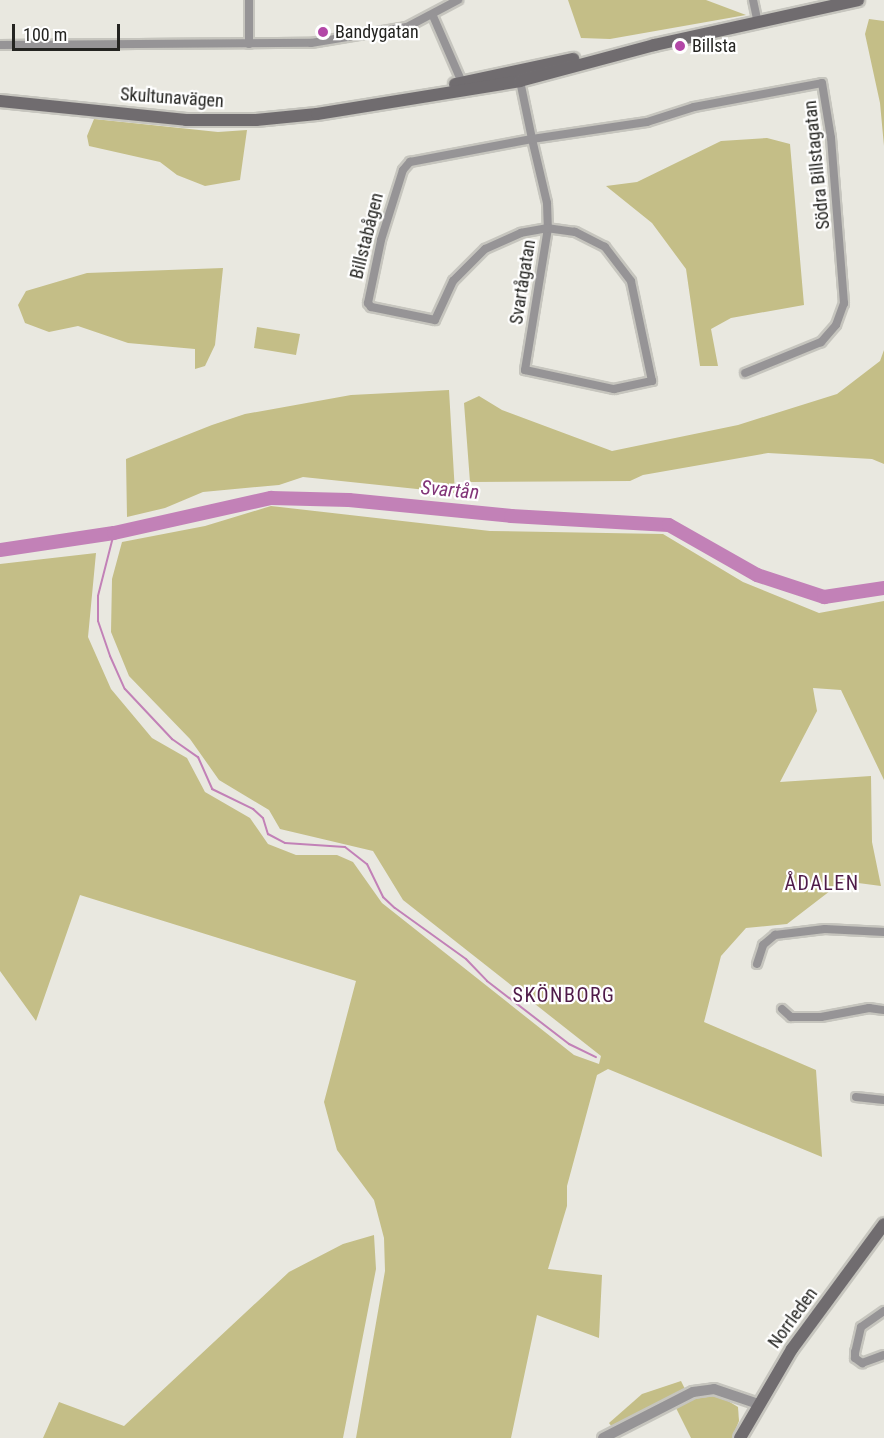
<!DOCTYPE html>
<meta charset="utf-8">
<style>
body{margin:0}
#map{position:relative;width:884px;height:1438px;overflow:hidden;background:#e9e8e0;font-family:"Roboto Condensed",sans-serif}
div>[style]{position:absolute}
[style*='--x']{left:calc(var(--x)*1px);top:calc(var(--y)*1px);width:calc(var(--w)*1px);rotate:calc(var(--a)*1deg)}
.green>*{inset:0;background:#c4be87}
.stream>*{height:2px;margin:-1px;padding:0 1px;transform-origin:1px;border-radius:1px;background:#c281b7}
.river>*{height:14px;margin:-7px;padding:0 7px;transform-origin:7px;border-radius:7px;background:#c281b7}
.roads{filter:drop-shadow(2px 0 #c6c5be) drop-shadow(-2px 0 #c6c5be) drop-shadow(0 2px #c6c5be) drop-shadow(0 -2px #c6c5be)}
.minor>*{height:8px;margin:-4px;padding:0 4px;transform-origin:4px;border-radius:4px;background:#969496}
.tertiary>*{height:10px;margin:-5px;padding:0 5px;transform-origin:5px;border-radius:5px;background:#969496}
.secondary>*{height:12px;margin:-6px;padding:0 6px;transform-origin:6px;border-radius:6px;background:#706c6f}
.dots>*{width:16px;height:16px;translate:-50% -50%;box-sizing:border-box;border:3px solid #fff;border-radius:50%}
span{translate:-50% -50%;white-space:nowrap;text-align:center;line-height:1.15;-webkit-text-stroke:4.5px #fff;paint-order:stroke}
.poi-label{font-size:18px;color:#242421}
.left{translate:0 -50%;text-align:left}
.street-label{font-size:18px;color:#242421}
.water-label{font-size:20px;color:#823478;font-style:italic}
.neighbourhood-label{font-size:20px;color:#4f1b49;letter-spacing:1.5px}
.scale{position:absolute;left:12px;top:24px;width:108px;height:27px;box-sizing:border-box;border:3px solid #242421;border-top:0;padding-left:8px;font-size:18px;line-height:21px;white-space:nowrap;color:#242421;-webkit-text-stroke:4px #fff;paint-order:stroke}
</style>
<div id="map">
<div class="green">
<div style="clip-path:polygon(568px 0,706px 0,746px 15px,610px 39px,581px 38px)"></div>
<div style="clip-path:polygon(869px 19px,884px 21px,884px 146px,880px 103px,865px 34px)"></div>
<div style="clip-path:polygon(94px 119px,218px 132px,247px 130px,240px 180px,205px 186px,177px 175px,160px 162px,89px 146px,87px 136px)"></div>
<div style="clip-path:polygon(767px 138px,790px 144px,804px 305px,731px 318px,711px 329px,718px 366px,700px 366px,686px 269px,652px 223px,606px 186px,637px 182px,721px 141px)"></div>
<div style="clip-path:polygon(223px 268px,215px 345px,205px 366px,195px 369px,195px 349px,128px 343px,78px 326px,49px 332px,25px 323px,18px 305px,26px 291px,87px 273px)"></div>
<div style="clip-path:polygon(257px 327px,300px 334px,296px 355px,254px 348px)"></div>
<div style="clip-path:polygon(884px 350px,884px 464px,872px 459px,768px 453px,643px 475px,630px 481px,470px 482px,464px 403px,479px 396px,502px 410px,612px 451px,738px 425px,837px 394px,880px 361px)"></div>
<div style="clip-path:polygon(449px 390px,455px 493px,303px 477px,279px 485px,203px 492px,165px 508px,127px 517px,126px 459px,212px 425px,245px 414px,351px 395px)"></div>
<div style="clip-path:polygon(271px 506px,490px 531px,663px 534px,743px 582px,819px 613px,884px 601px,884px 780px,841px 690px,813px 688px,817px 711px,780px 782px,871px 776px,872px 842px,881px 886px,843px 881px,787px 924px,746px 928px,721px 956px,704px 1022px,816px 1070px,822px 1157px,608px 1069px,597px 1075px,567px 1186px,567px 1206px,548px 1269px,602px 1275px,599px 1338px,537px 1315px,511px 1438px,356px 1438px,385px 1271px,384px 1238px,374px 1200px,337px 1150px,324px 1102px,356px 981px,80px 895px,36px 1021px,0 971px,0 564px,96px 553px,88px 637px,111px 689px,152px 738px,187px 758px,205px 792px,250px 818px,268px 844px,296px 855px,337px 855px,353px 862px,382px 903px,574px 1055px,599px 1064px,601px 1056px,403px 900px,373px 851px,280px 829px,269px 810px,219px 780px,190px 739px,129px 676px,111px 632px,112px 579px,122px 542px,205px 526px)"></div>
<div style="clip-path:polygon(374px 1235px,376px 1269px,343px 1438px,43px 1438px,59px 1402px,124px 1426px,289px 1272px,343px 1244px)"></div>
<div style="clip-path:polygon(681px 1381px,685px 1389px,612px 1427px,609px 1423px,642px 1394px)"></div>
<div style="clip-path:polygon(718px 1395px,738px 1407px,739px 1421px,732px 1438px,691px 1438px,674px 1404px,694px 1396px)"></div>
</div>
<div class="stream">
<div style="--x:114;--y:533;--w:65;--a:104.3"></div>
<div style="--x:98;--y:596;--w:25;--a:90"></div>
<div style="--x:98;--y:621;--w:37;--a:71"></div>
<div style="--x:110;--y:656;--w:36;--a:66"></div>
<div style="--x:125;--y:689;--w:69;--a:46.8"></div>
<div style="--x:172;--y:739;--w:32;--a:35"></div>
<div style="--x:198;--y:757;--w:35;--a:66"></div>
<div style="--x:212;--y:789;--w:46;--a:26"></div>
<div style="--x:253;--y:809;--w:13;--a:42"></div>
<div style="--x:263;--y:818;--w:17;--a:73"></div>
<div style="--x:268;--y:834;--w:19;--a:28"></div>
<div style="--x:285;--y:843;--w:60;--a:3.8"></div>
<div style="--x:345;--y:847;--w:28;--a:38"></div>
<div style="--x:367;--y:864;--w:37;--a:64"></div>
<div style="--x:383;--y:897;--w:16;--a:43"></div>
<div style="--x:395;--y:908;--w:87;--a:35.7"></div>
<div style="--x:466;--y:959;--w:30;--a:46"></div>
<div style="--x:487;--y:981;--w:103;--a:37.5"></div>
<div style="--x:569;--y:1044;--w:30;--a:26"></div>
</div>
<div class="river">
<div style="--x:0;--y:550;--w:115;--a:-8.5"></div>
<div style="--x:114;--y:533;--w:161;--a:-12.6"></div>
<div style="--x:271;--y:498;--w:78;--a:1.5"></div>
<div style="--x:349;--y:500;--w:163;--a:5.6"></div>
<div style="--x:511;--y:516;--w:158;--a:3.3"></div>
<div style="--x:669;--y:525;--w:101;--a:29.6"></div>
<div style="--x:757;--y:575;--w:71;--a:18.2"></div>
<div style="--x:824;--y:597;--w:61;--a:-8.5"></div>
</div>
<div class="roads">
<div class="minor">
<div style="--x:249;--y:0;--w:44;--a:90"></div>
<div style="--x:753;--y:0;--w:24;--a:78"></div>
<div style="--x:433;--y:16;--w:77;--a:66.4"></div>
<div style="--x:0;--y:45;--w:311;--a:-0.4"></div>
<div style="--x:311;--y:43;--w:97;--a:-9.5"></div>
<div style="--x:407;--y:27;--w:58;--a:-27.9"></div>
<div style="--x:519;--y:76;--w:64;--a:78.3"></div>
<div style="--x:532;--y:139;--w:66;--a:76.8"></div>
<div style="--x:547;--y:203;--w:25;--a:88"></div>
<div style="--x:548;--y:228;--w:144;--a:99.2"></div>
<div style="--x:525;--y:370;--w:91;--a:12.1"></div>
<div style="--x:614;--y:389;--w:39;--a:-12"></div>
<div style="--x:652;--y:381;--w:102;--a:-101.9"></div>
<div style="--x:631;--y:281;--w:43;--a:-127.4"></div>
<div style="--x:605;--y:247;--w:34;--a:-153"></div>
<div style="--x:575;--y:232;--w:27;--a:-172"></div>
<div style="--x:548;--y:228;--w:27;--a:170"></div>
<div style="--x:521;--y:233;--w:39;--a:156"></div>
<div style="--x:485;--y:249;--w:45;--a:135"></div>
<div style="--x:453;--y:281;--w:43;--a:114.8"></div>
<div style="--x:435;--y:320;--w:65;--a:-168.5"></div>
<div style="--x:371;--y:307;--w:5;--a:-127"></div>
<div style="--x:368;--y:303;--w:64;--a:-78.3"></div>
<div style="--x:381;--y:240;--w:73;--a:-72.6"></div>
<div style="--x:403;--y:170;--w:11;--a:-49"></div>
<div style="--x:410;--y:162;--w:124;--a:-10.7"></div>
<div style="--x:532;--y:139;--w:116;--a:-8.4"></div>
<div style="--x:647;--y:122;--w:49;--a:-17.7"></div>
<div style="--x:694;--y:107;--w:130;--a:-10.6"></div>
<div style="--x:822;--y:83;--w:56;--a:80.7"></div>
<div style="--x:831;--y:138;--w:166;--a:85.5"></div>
<div style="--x:844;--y:303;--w:23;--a:110"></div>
<div style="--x:836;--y:325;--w:23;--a:131"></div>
<div style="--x:821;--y:342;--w:82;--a:157.8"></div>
<div style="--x:757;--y:964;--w:20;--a:-72"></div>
<div style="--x:763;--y:945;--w:16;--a:-40"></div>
<div style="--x:775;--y:935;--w:50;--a:-6.8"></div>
<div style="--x:825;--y:929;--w:59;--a:2.9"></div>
<div style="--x:782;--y:1009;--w:12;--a:42"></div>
<div style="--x:791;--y:1017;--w:30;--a:0"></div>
<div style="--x:821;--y:1017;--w:49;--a:-10.6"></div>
<div style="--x:869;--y:1008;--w:15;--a:8"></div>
<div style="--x:856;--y:1097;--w:28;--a:6"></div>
<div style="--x:884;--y:1311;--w:28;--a:145"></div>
<div style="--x:861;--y:1327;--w:26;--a:103"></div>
<div style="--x:855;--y:1352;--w:6;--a:90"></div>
<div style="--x:855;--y:1358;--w:9;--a:36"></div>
<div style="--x:862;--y:1363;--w:23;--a:-20"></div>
</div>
<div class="tertiary">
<div style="--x:603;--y:1438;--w:101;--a:-27.1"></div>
<div style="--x:693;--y:1392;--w:21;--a:-8"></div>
<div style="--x:714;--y:1389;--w:46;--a:18.8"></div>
</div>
<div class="secondary">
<div style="--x:455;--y:84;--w:121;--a:-12"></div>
<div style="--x:0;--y:101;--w:187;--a:5.8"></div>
<div style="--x:186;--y:120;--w:70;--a:0"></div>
<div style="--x:256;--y:120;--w:61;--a:-5.6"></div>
<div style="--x:317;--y:114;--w:206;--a:-9.2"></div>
<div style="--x:520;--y:81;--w:139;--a:-15"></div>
<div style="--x:654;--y:45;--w:209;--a:-12.4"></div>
<div style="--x:740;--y:1438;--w:103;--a:-59.7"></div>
<div style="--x:792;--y:1349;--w:155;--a:-53.6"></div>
</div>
</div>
<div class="dots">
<div style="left:323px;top:32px;background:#b347a7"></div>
<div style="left:680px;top:46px;background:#b347a7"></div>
</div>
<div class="poi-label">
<span class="left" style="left:335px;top:32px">Bandygatan</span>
<span class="left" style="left:692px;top:46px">Billsta</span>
</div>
<div class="street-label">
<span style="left:172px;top:98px;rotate:4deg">Skultunavägen</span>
<span style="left:817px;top:165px;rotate:-96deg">Södra Billstagatan</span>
<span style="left:367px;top:236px;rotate:-76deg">Billstabågen</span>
<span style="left:523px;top:282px;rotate:-81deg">Svartågatan</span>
<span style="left:793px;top:1318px;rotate:-54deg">Norrleden</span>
</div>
<div class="water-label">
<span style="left:450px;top:490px;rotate:5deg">Svartån</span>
</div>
<div class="neighbourhood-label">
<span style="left:822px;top:883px">ÅDALEN</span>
<span style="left:564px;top:995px">SKÖNBORG</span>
</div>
<div class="scale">100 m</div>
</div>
